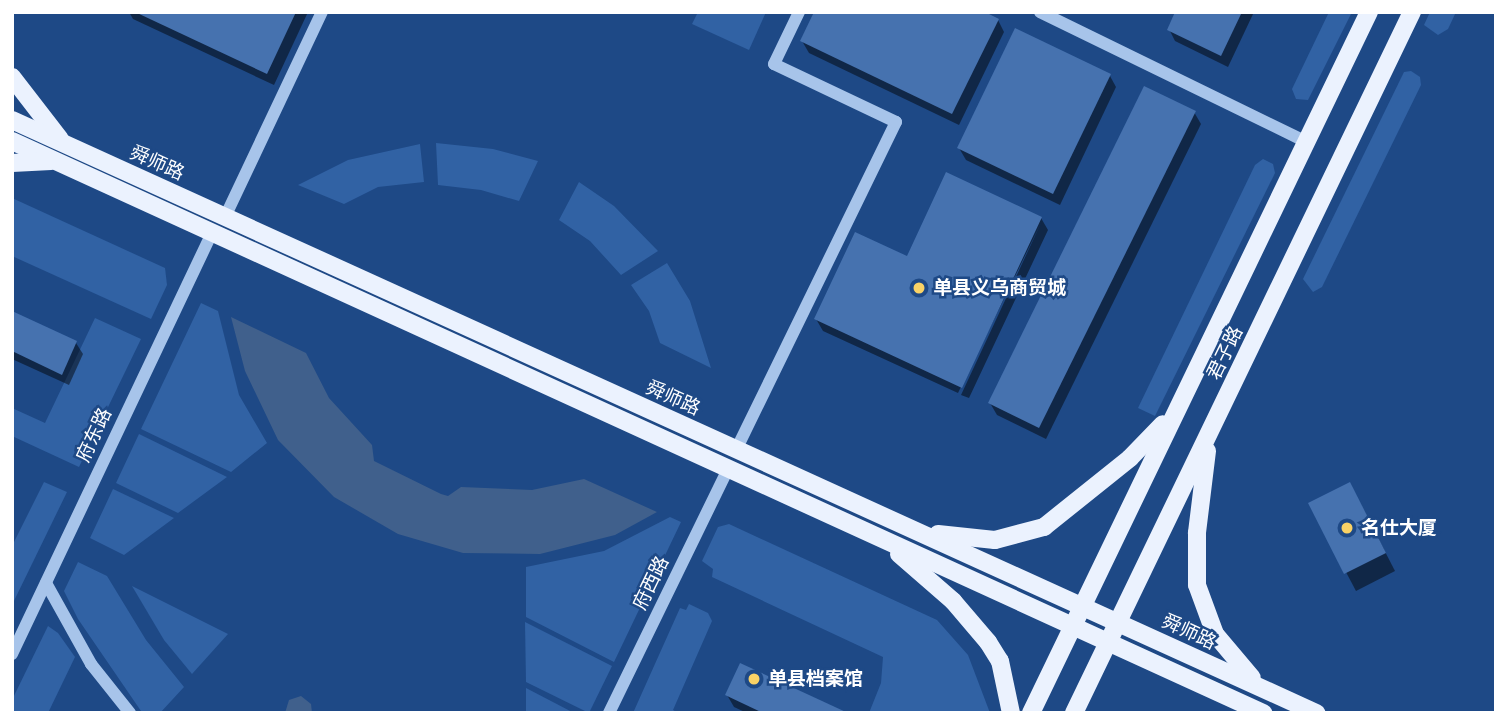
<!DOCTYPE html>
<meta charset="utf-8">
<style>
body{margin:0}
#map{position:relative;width:1508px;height:725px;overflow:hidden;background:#1e4986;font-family:"Noto Sans","Noto Sans SC",sans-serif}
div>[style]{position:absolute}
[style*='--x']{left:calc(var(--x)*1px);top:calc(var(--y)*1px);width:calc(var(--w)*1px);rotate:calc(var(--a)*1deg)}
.green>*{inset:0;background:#3162a4}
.water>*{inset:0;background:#40608c}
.shadow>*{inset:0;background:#0007}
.building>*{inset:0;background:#4672af}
.minor>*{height:12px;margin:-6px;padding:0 6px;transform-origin:6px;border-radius:6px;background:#a7c4ea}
.major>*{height:18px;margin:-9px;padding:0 9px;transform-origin:9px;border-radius:9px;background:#ebf2fe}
.dots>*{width:19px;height:19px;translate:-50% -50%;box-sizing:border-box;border:4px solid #1e4986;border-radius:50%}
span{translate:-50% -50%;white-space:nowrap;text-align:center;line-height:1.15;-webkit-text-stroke:5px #1e4986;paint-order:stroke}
.street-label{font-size:19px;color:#fff}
.poi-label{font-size:19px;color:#fff;font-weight:700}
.left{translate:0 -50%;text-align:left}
.frame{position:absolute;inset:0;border:14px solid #fff;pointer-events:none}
</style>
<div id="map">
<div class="green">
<div style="clip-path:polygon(698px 12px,766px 12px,749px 50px,692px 24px)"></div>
<div style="clip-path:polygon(1329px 12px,1352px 12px,1308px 100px,1296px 99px,1292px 89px)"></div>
<div style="clip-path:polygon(1430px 12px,1456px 12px,1448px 29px,1438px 35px,1424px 25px)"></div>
<div style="clip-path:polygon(1411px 71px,1420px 77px,1421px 85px,1322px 287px,1313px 292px,1303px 279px,1404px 72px)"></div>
<div style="clip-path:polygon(436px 143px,493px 149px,538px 161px,519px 201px,481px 190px,438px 185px)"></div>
<div style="clip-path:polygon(420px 144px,424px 182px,378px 187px,344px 204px,298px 185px,348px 160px)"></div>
<div style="clip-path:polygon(1263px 159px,1273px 164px,1275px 173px,1155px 416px,1138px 408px,1255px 165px)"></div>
<div style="clip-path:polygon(579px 182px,614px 206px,658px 251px,621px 275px,590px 241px,559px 220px)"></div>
<div style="clip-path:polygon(12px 198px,165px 268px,167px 285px,151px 319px,12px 256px)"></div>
<div style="clip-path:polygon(667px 263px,690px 301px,711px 368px,660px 343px,649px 311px,631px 285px)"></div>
<div style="clip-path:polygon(201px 303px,218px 311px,239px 395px,267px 443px,231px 472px,141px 429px)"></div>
<div style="clip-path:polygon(95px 318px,141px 339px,79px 467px,12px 436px,12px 408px,45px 423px)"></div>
<div style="clip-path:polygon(139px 434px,227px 477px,178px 513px,116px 483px)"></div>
<div style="clip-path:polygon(44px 482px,67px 492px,12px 605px,12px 546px)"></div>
<div style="clip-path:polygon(113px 489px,174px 518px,124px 555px,90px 538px)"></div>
<div style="clip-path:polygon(670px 517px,681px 522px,614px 662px,526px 617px,526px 567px,604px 551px)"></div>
<div style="clip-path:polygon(729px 524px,937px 620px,968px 655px,990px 713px,869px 713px,881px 683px,883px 657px,712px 577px,713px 569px,702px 561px,718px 527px)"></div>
<div style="clip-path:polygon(78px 562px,107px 576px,146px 640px,184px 687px,160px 713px,141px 711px,78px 619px,64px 591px)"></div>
<div style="clip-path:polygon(132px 586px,228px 634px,192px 674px,164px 640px)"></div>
<div style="clip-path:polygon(689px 604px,708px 613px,712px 621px,673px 710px,678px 713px,633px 713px,680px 608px,686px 610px)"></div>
<div style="clip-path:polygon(525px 622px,612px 666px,589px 713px,526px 682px)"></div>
<div style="clip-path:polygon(48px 626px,58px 633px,75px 657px,48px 713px,12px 713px,12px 700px)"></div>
<div style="clip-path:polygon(526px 688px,574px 713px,526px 713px)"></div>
</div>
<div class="water">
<div style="clip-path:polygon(231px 317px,306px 353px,329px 398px,372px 445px,374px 461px,441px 494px,448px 496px,461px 487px,532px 490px,584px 479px,657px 512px,615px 535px,540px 554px,463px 553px,398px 534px,334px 497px,278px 440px,245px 371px)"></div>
<div style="clip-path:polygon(301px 696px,311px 704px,312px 713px,285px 713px,289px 700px)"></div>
</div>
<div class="shadow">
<div style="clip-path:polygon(129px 12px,308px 12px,274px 85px,133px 19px)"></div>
<div style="clip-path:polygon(1177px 12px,1254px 12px,1228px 67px,1175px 41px,1169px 29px)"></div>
<div style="clip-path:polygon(998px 20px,1004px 32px,959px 125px,809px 53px,802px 41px)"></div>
<div style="clip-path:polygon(1110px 76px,1116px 87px,1060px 205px,966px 160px,959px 148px)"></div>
<div style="clip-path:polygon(1194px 112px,1201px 124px,1046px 439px,997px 415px,990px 403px)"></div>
<div style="clip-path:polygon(1041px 218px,1048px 230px,969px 398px,961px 395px,1041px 223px,958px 393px,823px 331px,816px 319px)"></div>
<div style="clip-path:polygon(12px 313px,76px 343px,83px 354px,69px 385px,12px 359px)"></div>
<div style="clip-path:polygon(1359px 501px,1395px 571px,1356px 591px,1310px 504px)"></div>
<div style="clip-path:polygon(727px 695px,844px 713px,747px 713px,734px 707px)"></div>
</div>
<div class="building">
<div style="clip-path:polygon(135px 12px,296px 12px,267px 74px)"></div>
<div style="clip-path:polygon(814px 12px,985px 12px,999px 19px,952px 114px,800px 41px)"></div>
<div style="clip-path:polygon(1175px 12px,1242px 12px,1221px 56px,1167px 30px)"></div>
<div style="clip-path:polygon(1015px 28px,1111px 74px,1053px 194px,957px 148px)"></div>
<div style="clip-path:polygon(1144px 86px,1196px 111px,1039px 428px,988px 403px)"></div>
<div style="clip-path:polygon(946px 172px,1042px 217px,962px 388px,814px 319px,855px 232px,907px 256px)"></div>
<div style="clip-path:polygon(12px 311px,77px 341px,62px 375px,12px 351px)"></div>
<div style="clip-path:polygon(1350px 482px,1386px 553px,1344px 574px,1308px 503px)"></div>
<div style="clip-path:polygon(740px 663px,848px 713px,763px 713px,725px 695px)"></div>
</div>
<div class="minor">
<div style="--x:1040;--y:12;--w:296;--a:26"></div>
<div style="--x:225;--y:217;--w:227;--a:-64.7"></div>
<div style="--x:736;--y:450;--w:365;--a:-64"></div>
<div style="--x:896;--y:122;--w:135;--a:-154.6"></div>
<div style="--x:774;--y:64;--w:58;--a:-64.3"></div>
<div style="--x:46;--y:583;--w:93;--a:60.9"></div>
<div style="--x:91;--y:664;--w:63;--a:51.5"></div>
<div style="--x:12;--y:654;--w:466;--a:-64.6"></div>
<div style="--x:609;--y:713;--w:271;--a:-64"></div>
</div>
<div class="major">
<div style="--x:12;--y:77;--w:78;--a:52.3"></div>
<div style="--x:12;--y:120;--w:1433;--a:24.45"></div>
<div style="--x:12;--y:141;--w:1376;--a:24.57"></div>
<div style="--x:12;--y:163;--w:39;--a:-3"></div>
<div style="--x:1207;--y:451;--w:83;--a:97"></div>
<div style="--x:1197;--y:533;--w:52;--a:90"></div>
<div style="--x:1197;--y:585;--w:52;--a:69.8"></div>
<div style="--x:1215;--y:634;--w:57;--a:49.9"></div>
<div style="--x:938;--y:534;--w:57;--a:6"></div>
<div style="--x:995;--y:540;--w:51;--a:-14.9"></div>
<div style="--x:1044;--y:527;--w:110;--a:-38.7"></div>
<div style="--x:1130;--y:458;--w:47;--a:-45.9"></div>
<div style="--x:899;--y:554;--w:72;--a:41"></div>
<div style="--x:953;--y:601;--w:54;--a:49.5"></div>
<div style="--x:988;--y:642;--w:22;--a:58"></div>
<div style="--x:1000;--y:661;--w:53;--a:78.1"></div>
<div style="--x:1031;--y:713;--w:778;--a:-64.26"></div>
<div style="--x:1074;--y:713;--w:778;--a:-64.26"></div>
</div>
<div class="dots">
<div style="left:919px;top:288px;background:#f9d266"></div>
<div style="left:1347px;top:528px;background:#f9d266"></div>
<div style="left:754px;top:679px;background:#f9d266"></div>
</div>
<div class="street-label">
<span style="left:157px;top:163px;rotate:24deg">舜师路</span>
<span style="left:1225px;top:353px;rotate:-64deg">君子路</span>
<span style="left:673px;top:398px;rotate:24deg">舜师路</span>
<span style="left:94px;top:435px;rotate:-65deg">府东路</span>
<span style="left:651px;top:583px;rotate:-64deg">府西路</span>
<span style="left:1189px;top:632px;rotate:25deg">舜师路</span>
</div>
<div class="poi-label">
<span class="left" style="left:933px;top:288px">单县义乌商贸城</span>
<span class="left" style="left:1361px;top:528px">名仕大厦</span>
<span class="left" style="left:768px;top:679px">单县档案馆</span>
</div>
<div class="frame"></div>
</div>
